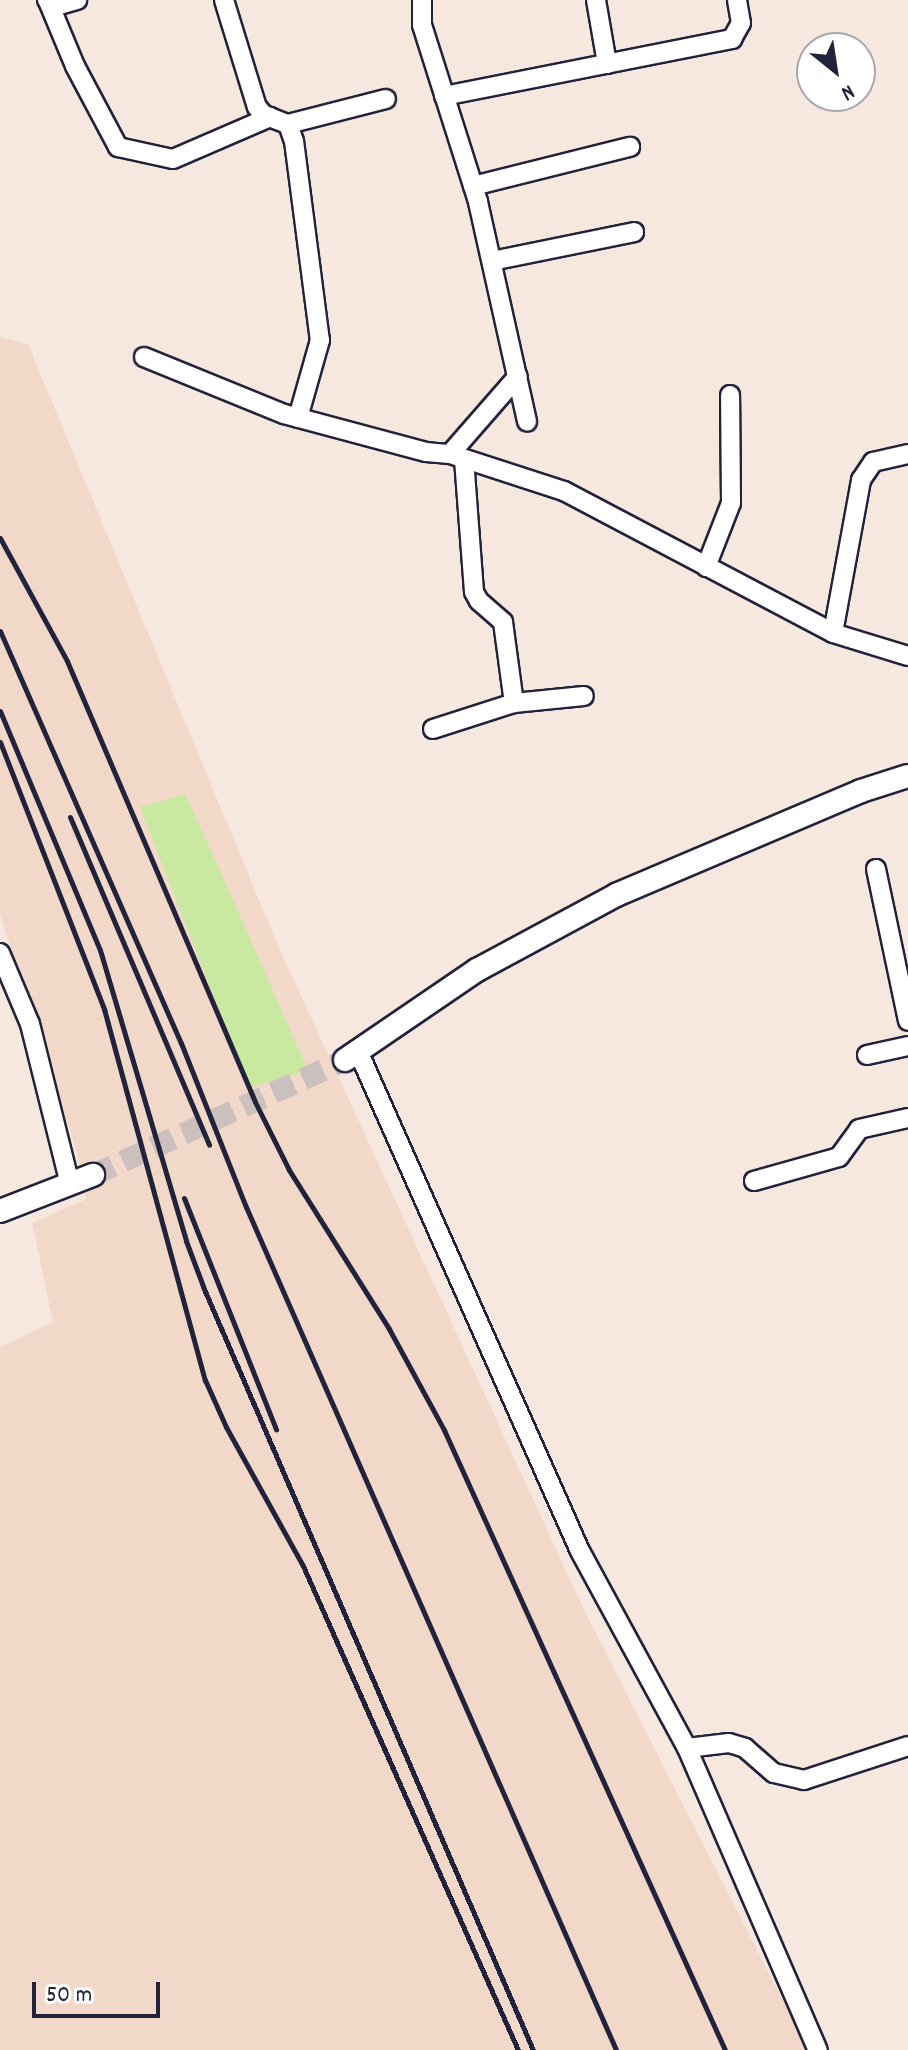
<!DOCTYPE html>
<style>
body{margin:0}
#map{position:relative;width:908px;height:2050px;overflow:hidden;background:#f7e8df;font-family:Dekko,sans-serif}
div>[style]{position:absolute}
[style*='--x']{left:calc(var(--x)*1px);top:calc(var(--y)*1px);width:calc(var(--w)*1px);rotate:calc(var(--a)*1deg)}
.built>*{inset:0;background:#f1d8c9}
.green>*{inset:0;background:#c9e8a0}
.tertiary-tunnel>*{height:22px;margin-top:-11px;transform-origin:0;background:repeating-linear-gradient(90deg,#ccc0be 0 22px,transparent 0 33px)}
.roads{filter:drop-shadow(2px 0 #22223b) drop-shadow(-2px 0 #22223b) drop-shadow(0 2px #22223b) drop-shadow(0 -2px #22223b)}
.minor>*{height:18px;margin:-9px;padding:0 9px;transform-origin:9px;border-radius:9px;background:#fff}
.tertiary>*{height:22px;margin:-11px;padding:0 11px;transform-origin:11px;border-radius:11px;background:#fff}
.rail>*{height:5px;margin:-2.5px;padding:0 2.5px;transform-origin:2.5px;border-radius:2.5px;background:#22223b}
span{translate:-50% -50%;white-space:nowrap;text-align:center;line-height:1.15;-webkit-text-stroke:6px #fff;paint-order:stroke}
.north{position:absolute;left:796px;top:32px;width:80px;height:80px;box-sizing:border-box;background:#fff;border:2px solid #a7a7b1;border-radius:50%;rotate:150deg;font-size:22px;font-weight:700;line-height:32px;text-align:center;color:#22223b}
.north::after{content:'';display:block;margin:auto;width:28px;height:36px;background:#22223b;clip-path:polygon(50% 0,100% 100%,50% 72%,0 100%)}
.scale{position:absolute;left:32px;top:1982px;width:128px;height:36px;box-sizing:border-box;border:4px solid #22223b;border-top:0;padding-left:10px;font-size:24px;line-height:28px;white-space:nowrap;color:#22223b;-webkit-text-stroke:6px #fff;paint-order:stroke}
</style>
<div id="map">
<div class="built">
<div style="clip-path:polygon(0 337px,28px 344px,279px 948px,585px 1612px,808px 2050px,0 2050px,0 1347px,53px 1322px,32px 1223px,86px 1199px,76px 1149px,0 915px)"></div>
</div>
<div class="green">
<div style="clip-path:polygon(185px 794px,222px 875px,308px 1071px,249px 1087px,140px 807px)"></div>
</div>
<div class="tertiary-tunnel">
<div style="--x:93;--y:1175;--w:277;--a:-24.5"></div>
</div>
<div class="roads">
<div class="minor">
<div style="--x:47;--y:0;--w:13;--a:23"></div>
<div style="--x:59;--y:5;--w:19;--a:-16"></div>
<div style="--x:224;--y:0;--w:112;--a:72.9"></div>
<div style="--x:257;--y:107;--w:11;--a:49"></div>
<div style="--x:264;--y:115;--w:26;--a:21"></div>
<div style="--x:288;--y:124;--w:18;--a:71"></div>
<div style="--x:294;--y:141;--w:201;--a:82.6"></div>
<div style="--x:320;--y:340;--w:81;--a:105.8"></div>
<div style="--x:422;--y:0;--w:25;--a:90"></div>
<div style="--x:422;--y:25;--w:186;--a:72.4"></div>
<div style="--x:478;--y:202;--w:225;--a:77.4"></div>
<div style="--x:596;--y:0;--w:65;--a:80.2"></div>
<div style="--x:48;--y:1;--w:70;--a:67.4"></div>
<div style="--x:75;--y:66;--w:92;--a:62"></div>
<div style="--x:118;--y:147;--w:56;--a:12.3"></div>
<div style="--x:173;--y:159;--w:106;--a:-23.4"></div>
<div style="--x:444;--y:96;--w:294;--a:-11.2"></div>
<div style="--x:732;--y:39;--w:18;--a:-61"></div>
<div style="--x:741;--y:23;--w:23;--a:-100"></div>
<div style="--x:288;--y:124;--w:101;--a:-14.3"></div>
<div style="--x:473;--y:186;--w:162;--a:-14"></div>
<div style="--x:492;--y:261;--w:145;--a:-11.5"></div>
<div style="--x:144;--y:357;--w:151;--a:22.2"></div>
<div style="--x:284;--y:414;--w:147;--a:15"></div>
<div style="--x:426;--y:452;--w:24;--a:5"></div>
<div style="--x:450;--y:454;--w:120;--a:18"></div>
<div style="--x:564;--y:491;--w:304;--a:27.8"></div>
<div style="--x:833;--y:633;--w:78;--a:17"></div>
<div style="--x:450;--y:454;--w:103;--a:-48.9"></div>
<div style="--x:464;--y:459;--w:133;--a:85.7"></div>
<div style="--x:474;--y:592;--w:10;--a:61"></div>
<div style="--x:479;--y:601;--w:32;--a:41"></div>
<div style="--x:503;--y:622;--w:82;--a:82.3"></div>
<div style="--x:706;--y:567;--w:69;--a:-68.7"></div>
<div style="--x:731;--y:503;--w:108;--a:-90.5"></div>
<div style="--x:833;--y:633;--w:156;--a:-79.6"></div>
<div style="--x:861;--y:480;--w:22;--a:-56"></div>
<div style="--x:873;--y:462;--w:36;--a:-13"></div>
<div style="--x:433;--y:729;--w:85;--a:-17.8"></div>
<div style="--x:514;--y:703;--w:70;--a:-5.7"></div>
<div style="--x:876;--y:869;--w:155;--a:78.1"></div>
<div style="--x:0;--y:953;--w:77;--a:67.1"></div>
<div style="--x:30;--y:1024;--w:165;--a:76"></div>
<div style="--x:358;--y:1051;--w:547;--a:66.06"></div>
<div style="--x:580;--y:1551;--w:224;--a:61.5"></div>
<div style="--x:687;--y:1748;--w:329;--a:66.6"></div>
<div style="--x:867;--y:1055;--w:42;--a:-12.4"></div>
<div style="--x:754;--y:1181;--w:88;--a:-15.8"></div>
<div style="--x:839;--y:1157;--w:34;--a:-54"></div>
<div style="--x:859;--y:1129;--w:50;--a:-12.7"></div>
<div style="--x:687;--y:1748;--w:42;--a:-6.8"></div>
<div style="--x:729;--y:1743;--w:17;--a:17"></div>
<div style="--x:745;--y:1748;--w:38;--a:41"></div>
<div style="--x:774;--y:1773;--w:31;--a:13"></div>
<div style="--x:804;--y:1780;--w:109;--a:-18.1"></div>
</div>
<div class="tertiary">
<div style="--x:345;--y:1060;--w:160;--a:-34.3"></div>
<div style="--x:477;--y:970;--w:158;--a:-28.3"></div>
<div style="--x:616;--y:895;--w:266;--a:-23"></div>
<div style="--x:861;--y:791;--w:49;--a:-17.7"></div>
<div style="--x:0;--y:1211;--w:100;--a:-21.2"></div>
</div>
</div>
<div class="rail">
<div style="--x:0;--y:538;--w:140;--a:61.4"></div>
<div style="--x:67;--y:661;--w:479;--a:66.9"></div>
<div style="--x:255;--y:1102;--w:76;--a:63.4"></div>
<div style="--x:289;--y:1170;--w:188;--a:57.8"></div>
<div style="--x:389;--y:1329;--w:115;--a:61.4"></div>
<div style="--x:444;--y:1430;--w:681;--a:65.62"></div>
<div style="--x:0;--y:631;--w:450;--a:66.3"></div>
<div style="--x:181;--y:1043;--w:176;--a:68.4"></div>
<div style="--x:246;--y:1207;--w:921;--a:66.3"></div>
<div style="--x:0;--y:711;--w:259;--a:67.3"></div>
<div style="--x:100;--y:950;--w:303;--a:73.5"></div>
<div style="--x:186;--y:1241;--w:51;--a:69.4"></div>
<div style="--x:204;--y:1289;--w:829;--a:66.62"></div>
<div style="--x:0;--y:742;--w:287;--a:68.7"></div>
<div style="--x:104;--y:1009;--w:385;--a:74.8"></div>
<div style="--x:205;--y:1380;--w:51;--a:65.9"></div>
<div style="--x:226;--y:1427;--w:159;--a:61"></div>
<div style="--x:303;--y:1566;--w:530;--a:66.05"></div>
<div style="--x:70;--y:817;--w:356;--a:67"></div>
<div style="--x:184;--y:1198;--w:249;--a:68.3"></div>
</div>
<div class="north">N</div>
<div class="scale">50 m</div>
</div>
